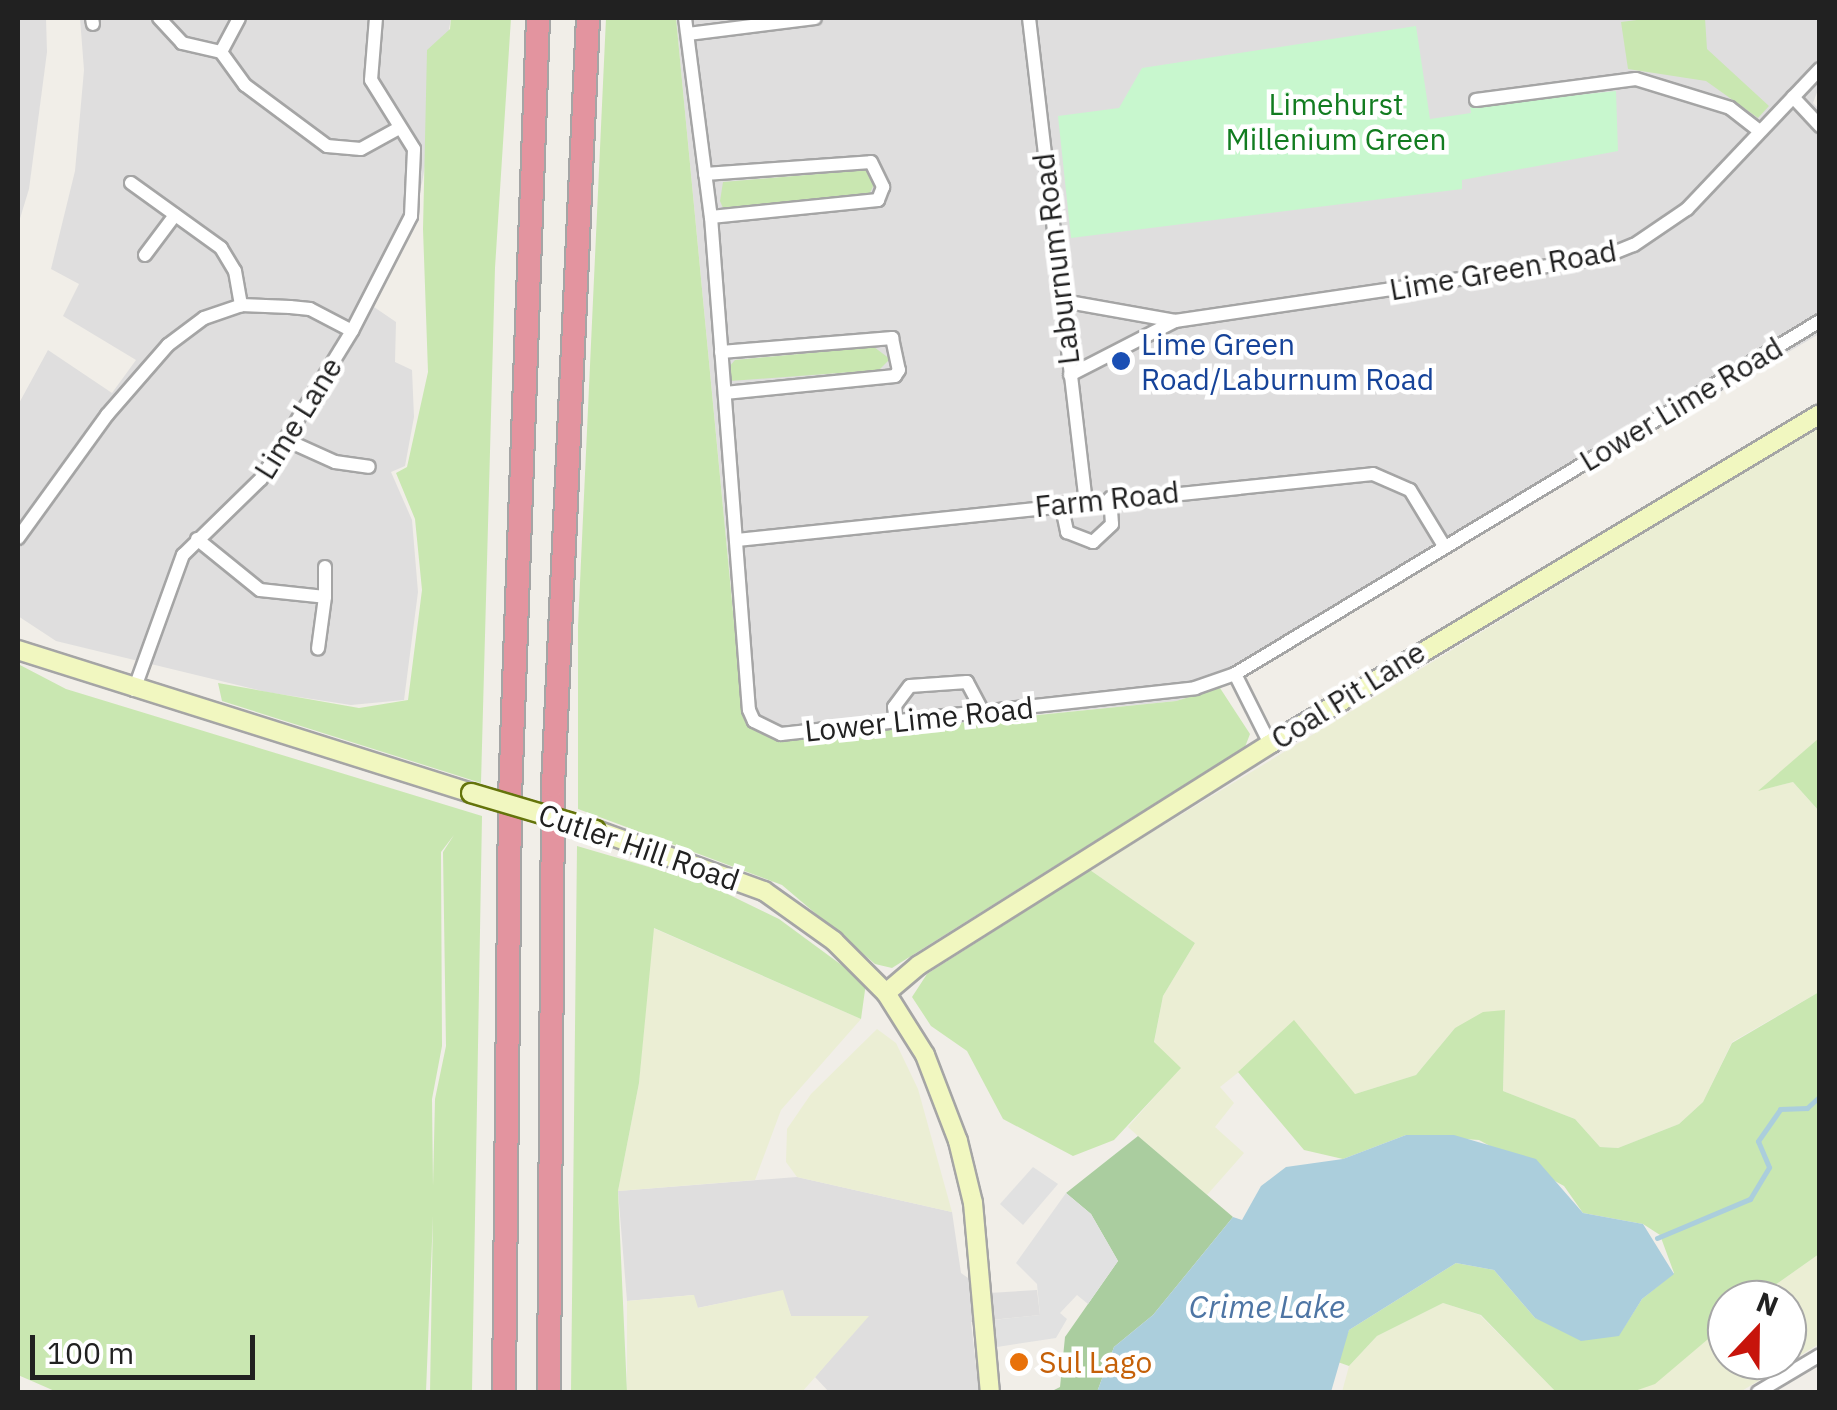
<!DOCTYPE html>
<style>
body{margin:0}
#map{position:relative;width:1837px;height:1410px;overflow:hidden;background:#f1eee8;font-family:"IBM Plex Sans",sans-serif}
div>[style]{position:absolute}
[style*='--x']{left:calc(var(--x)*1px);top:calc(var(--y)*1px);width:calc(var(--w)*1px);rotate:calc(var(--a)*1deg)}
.residential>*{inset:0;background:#dfdede}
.farmland>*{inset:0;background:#ebeed4}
.grass>*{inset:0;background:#c9e7b1}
.forest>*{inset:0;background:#aacd9f}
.park>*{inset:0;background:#c8f7ce}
.parking>*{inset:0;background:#e1e1e1}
.water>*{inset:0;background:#abcedc}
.stream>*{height:5px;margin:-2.5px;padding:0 2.5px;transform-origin:2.5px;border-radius:2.5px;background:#abcedc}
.roads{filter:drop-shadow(2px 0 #a5a5a5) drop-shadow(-2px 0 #a5a5a5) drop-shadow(0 2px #a5a5a5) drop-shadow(0 -2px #a5a5a5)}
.street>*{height:12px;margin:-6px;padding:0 6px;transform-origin:6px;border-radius:6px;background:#fff}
.secondary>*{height:18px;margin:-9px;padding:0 9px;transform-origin:9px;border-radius:9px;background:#f1f7c0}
.highway>*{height:22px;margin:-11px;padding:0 11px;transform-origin:11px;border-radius:11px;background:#e3949f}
.bridges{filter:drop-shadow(2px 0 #64740b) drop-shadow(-2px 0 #64740b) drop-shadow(0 2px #64740b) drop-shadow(0 -2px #64740b)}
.secondary-bridge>*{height:18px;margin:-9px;padding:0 9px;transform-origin:9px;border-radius:9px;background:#f1f7c0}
.dots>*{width:28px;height:28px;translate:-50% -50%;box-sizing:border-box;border:5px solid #fff;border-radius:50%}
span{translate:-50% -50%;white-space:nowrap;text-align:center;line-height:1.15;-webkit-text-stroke:9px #fff;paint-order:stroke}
.park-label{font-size:30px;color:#127c20}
.street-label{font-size:30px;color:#212121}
.transit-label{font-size:30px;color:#164399}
.left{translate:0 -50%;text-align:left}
.food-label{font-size:30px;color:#c56008}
.water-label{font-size:32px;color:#4e75a4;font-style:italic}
.frame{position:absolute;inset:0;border:20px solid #212121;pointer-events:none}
.north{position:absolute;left:1707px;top:1280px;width:100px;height:100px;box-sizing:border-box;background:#fff;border:2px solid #a6a6a6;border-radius:50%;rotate:22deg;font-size:28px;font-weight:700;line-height:40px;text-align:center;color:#212121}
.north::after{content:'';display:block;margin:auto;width:35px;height:45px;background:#c7140b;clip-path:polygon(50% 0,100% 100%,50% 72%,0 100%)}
.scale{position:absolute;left:30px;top:1335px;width:225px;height:45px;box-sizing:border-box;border:5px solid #212121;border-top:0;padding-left:12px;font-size:30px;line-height:35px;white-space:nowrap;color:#212121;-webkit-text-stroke:8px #fff;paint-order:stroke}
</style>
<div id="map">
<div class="residential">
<div style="clip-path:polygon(18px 18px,46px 18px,47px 52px,29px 189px,18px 225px)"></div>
<div style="clip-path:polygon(80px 18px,451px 18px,422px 183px,374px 307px,396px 322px,395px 362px,412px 370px,414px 417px,405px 466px,391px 472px,412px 520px,418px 592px,404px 700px,351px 705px,266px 692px,56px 641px,18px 616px,18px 405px,48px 350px,112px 393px,136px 360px,63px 316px,79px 284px,51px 269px,75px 171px,84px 70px)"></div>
<div style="clip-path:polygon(676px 18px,1819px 18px,1819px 87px,1813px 103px,1820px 110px,1819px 334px,1220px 688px,1176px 701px,781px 740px,759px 733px,743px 715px)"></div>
<div style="clip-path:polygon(797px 1177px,952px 1212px,961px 1273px,989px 1293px,1037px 1290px,1040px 1315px,971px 1322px,979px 1392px,829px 1392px,815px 1377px,867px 1316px,791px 1316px,782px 1291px,697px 1308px,693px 1295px,627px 1301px,618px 1191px)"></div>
</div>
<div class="farmland">
<div style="clip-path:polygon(1819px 427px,1819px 738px,1760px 790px,1793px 782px,1819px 811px,1819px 992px,1732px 1042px,1703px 1102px,1679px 1124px,1618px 1148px,1600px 1147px,1575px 1119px,1503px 1091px,1505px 1011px,1455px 1028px,1416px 1075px,1355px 1094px,1260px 1055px,1220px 1087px,1234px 1103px,1215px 1127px,1244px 1153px,1207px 1195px,1138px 1136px,1128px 1127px,1180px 1068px,1154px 1043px,1163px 996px,1195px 943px,1090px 870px)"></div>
<div style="clip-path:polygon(653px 928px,861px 1019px,781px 1110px,755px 1180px,618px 1191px,639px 1083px)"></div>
<div style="clip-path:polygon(877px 1029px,896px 1043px,918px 1089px,952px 1212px,797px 1177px,786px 1162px,787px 1129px,811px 1094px)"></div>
<div style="clip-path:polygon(1819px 1254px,1819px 1344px,1740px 1392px,1632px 1392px,1655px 1383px,1727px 1323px,1727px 1360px,1787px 1360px,1787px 1300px,1754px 1300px)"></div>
<div style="clip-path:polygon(783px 1290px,791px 1316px,869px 1316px,802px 1392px,627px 1392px,627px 1301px,694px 1295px,698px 1308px)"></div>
<div style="clip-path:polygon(1443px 1303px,1480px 1315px,1556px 1392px,1342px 1392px,1349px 1366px,1377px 1336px)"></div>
</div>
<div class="grass">
<div style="clip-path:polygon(451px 18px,511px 18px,495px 268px,481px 783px,222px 701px,218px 683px,359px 708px,408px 700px,422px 590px,415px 519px,396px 473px,407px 467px,428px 372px,423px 229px,427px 50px,450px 29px)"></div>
<div style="clip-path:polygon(606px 18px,676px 18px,743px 716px,759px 733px,781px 740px,1009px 718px,1176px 701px,1220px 688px,1250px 734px,1245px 747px,892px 968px,875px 964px,782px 885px,578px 809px,578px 626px)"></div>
<div style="clip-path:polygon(1653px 18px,1705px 18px,1707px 49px,1769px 106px,1758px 118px,1706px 81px,1628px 69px,1621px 22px)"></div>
<div style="clip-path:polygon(866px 170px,875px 182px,869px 195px,723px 208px,720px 201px,723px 182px)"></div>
<div style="clip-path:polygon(874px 347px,890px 359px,879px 370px,730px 381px,728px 368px,735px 360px)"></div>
<div style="clip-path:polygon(evenodd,18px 664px,66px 689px,482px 816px,472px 1392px,430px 1392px,433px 1216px,426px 1392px,57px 1392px,18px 1375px,18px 664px,454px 835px,443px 852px,446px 1046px,435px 1099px,433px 1186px,432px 1099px,442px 1046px,441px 852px,454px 835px)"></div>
<div style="clip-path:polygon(1819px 738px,1819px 811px,1793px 782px,1758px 791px)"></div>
<div style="clip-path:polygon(577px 846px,707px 884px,779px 919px,866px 983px,861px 1019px,654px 928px,639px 1083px,618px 1191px,627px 1392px,571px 1392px)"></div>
<div style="clip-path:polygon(1090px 870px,1195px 943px,1163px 996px,1154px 1042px,1181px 1068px,1114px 1140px,1073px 1156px,1003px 1119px,967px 1051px,931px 1026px,912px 997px,927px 974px)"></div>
<div style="clip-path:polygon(1819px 992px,1819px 1254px,1754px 1300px,1727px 1300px,1727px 1323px,1655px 1384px,1632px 1392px,1556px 1392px,1481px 1315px,1443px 1303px,1377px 1336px,1349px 1366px,1335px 1361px,1349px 1330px,1456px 1263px,1494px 1270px,1535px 1318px,1619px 1335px,1642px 1299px,1674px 1273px,1660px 1235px,1643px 1224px,1583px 1213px,1564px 1186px,1479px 1140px,1406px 1135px,1343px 1159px,1304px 1150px,1238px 1072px,1294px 1020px,1355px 1094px,1416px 1075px,1455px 1028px,1483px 1012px,1505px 1010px,1503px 1091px,1575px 1119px,1600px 1147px,1618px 1148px,1679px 1124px,1703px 1102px,1732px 1043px)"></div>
</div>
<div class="forest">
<div style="clip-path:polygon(1138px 1136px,1233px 1217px,1153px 1315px,1114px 1347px,1097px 1392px,1050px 1392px,1060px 1387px,1065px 1337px,1118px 1261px,1091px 1214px,1066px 1193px)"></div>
</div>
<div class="park">
<div style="clip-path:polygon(1416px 26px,1430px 119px,1471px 113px,1470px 106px,1616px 91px,1618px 151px,1462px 180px,1462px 189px,1071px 238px,1058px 116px,1119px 108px,1142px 68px)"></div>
</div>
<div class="parking">
<div style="clip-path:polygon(1033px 1167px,1058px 1184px,1023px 1225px,1000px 1204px)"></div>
<div style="clip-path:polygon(1066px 1193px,1091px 1214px,1118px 1261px,1088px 1304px,1077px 1295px,1060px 1313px,1067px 1319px,1056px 1338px,997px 1347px,993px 1320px,1040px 1315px,1037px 1284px,1016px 1263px)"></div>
</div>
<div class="water">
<div style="clip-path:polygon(1406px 1135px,1454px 1135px,1536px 1159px,1583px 1213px,1643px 1224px,1674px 1274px,1642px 1299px,1619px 1336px,1581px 1341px,1535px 1318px,1494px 1270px,1456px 1263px,1349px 1330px,1331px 1392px,1097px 1392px,1114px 1347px,1153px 1315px,1233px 1217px,1242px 1220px,1261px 1186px,1286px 1167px,1343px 1159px)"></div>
</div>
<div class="stream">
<div style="--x:1657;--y:1238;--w:101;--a:-22.8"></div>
<div style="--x:1750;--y:1199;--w:37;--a:-59"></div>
<div style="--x:1769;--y:1167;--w:28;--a:-113"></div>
<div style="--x:1758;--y:1141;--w:39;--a:-55"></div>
<div style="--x:1780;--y:1109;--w:27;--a:-2"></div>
<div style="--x:1807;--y:1108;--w:18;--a:-43"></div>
</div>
<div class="roads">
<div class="street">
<div style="--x:92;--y:18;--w:6;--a:81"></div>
<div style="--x:159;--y:18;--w:34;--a:47"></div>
<div style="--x:182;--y:43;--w:40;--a:13"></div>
<div style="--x:221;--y:52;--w:41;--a:54"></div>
<div style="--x:245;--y:85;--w:102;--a:36.6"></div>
<div style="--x:327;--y:146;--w:34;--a:5"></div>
<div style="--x:361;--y:149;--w:43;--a:-28.9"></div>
<div style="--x:685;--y:18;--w:201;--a:82.6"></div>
<div style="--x:711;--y:217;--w:494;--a:85.6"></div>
<div style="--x:749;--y:710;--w:12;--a:66"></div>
<div style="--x:754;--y:721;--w:30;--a:26"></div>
<div style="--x:781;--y:734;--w:417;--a:-6.3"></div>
<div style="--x:1195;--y:688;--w:42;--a:-19.3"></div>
<div style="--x:1235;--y:674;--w:683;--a:-31.11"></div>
<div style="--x:1029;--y:18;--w:485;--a:83.3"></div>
<div style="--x:688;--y:34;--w:128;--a:-7.2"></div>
<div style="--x:221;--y:52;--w:38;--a:-62"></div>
<div style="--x:1793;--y:97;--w:40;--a:47"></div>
<div style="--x:1476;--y:100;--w:161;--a:-7.5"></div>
<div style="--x:1636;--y:79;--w:98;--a:17.1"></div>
<div style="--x:1730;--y:108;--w:37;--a:38"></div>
<div style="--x:705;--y:174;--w:166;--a:-4.1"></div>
<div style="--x:871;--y:162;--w:28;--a:64"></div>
<div style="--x:883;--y:187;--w:14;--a:111"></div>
<div style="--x:878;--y:200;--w:168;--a:174.2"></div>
<div style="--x:131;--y:183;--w:111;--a:35.8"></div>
<div style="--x:221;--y:248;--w:27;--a:59"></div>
<div style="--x:235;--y:271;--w:35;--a:80"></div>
<div style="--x:145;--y:255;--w:50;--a:-53.1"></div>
<div style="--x:1063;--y:301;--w:114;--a:10.1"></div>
<div style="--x:1175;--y:321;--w:431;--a:-8.4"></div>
<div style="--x:1601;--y:258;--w:35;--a:-22"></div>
<div style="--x:1634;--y:245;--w:64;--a:-34.2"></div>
<div style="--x:1687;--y:209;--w:193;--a:-46.5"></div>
<div style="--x:721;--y:352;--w:172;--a:-4.7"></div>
<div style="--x:892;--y:338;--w:33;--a:78"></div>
<div style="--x:899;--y:370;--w:7;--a:124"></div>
<div style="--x:895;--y:376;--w:171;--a:174.3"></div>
<div style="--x:1070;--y:375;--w:118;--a:-27.2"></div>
<div style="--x:284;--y:439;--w:56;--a:24.3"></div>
<div style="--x:335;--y:462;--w:34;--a:8"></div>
<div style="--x:1061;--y:503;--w:30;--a:78"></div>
<div style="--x:1067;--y:532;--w:28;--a:21"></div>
<div style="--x:1093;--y:542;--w:26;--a:-43"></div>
<div style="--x:1112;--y:524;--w:26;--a:-94"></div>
<div style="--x:18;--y:538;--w:152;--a:-54.1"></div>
<div style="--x:107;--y:415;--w:93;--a:-48.9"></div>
<div style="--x:168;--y:345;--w:45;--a:-36.9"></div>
<div style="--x:204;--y:318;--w:39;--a:-19"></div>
<div style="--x:241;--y:305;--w:49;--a:2.3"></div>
<div style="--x:290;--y:307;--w:20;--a:6"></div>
<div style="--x:310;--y:309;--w:47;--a:27.6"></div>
<div style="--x:197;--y:539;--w:81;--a:39"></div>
<div style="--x:260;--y:590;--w:65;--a:6.1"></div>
<div style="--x:325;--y:597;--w:52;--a:97.7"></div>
<div style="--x:737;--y:540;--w:639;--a:-5.92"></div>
<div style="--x:1373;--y:474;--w:40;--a:23.4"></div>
<div style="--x:1410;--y:490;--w:66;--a:58.7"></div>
<div style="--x:325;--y:597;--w:30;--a:-90"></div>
<div style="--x:1235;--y:674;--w:78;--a:63.4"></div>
<div style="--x:134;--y:690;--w:144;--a:-70.1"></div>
<div style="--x:183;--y:555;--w:109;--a:-44.3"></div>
<div style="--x:261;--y:479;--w:174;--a:-58.4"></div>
<div style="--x:352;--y:331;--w:129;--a:-62.8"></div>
<div style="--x:411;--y:216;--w:67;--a:-87.4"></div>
<div style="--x:414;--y:149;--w:81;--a:-121.9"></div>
<div style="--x:371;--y:80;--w:62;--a:-85.4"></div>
<div style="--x:896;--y:721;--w:14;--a:-98"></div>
<div style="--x:894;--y:707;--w:26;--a:-53"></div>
<div style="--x:910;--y:686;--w:57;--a:-4"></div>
<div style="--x:967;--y:682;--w:34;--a:62"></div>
<div style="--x:1758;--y:1392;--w:72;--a:-30.8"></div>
</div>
<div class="secondary">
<div style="--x:18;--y:650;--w:475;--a:17.5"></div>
<div style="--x:596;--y:830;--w:179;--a:20"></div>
<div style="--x:764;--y:891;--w:86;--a:35.5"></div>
<div style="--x:834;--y:941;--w:74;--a:45"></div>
<div style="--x:886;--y:993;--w:73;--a:57.8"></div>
<div style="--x:925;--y:1055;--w:92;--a:69"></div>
<div style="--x:958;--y:1141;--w:64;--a:76.4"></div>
<div style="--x:973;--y:1203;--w:190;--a:84.9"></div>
<div style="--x:886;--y:993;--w:43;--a:-40.3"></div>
<div style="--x:919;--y:965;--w:415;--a:-32.2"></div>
<div style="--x:1270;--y:744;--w:641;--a:-30.96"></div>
</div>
<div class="highway">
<div style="--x:504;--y:1392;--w:595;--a:-89.42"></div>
<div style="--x:510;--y:797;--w:780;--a:-87.94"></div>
<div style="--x:549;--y:1392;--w:606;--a:-89.62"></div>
<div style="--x:553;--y:786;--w:769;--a:-87.39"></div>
</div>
</div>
<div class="bridges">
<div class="secondary-bridge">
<div style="--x:471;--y:793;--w:130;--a:16.5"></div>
</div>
</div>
<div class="dots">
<div style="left:1121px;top:361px;background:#1a4fb4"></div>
<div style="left:1019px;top:1362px;background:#e8710a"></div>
</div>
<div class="park-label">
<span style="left:1336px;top:121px">Limehurst<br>Millenium Green</span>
</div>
<div class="street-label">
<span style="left:1056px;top:259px;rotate:-97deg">Laburnum Road</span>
<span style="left:1503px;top:270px;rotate:-10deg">Lime Green Road</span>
<span style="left:1681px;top:404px;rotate:-31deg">Lower Lime Road</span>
<span style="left:298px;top:418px;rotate:-58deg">Lime Lane</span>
<span style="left:1107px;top:499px;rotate:-6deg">Farm Road</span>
<span style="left:1348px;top:695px;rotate:-32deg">Coal Pit Lane</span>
<span style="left:919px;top:719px;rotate:-6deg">Lower Lime Road</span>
<span style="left:639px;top:847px;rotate:19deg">Cutler Hill Road</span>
</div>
<div class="transit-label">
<span class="left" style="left:1141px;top:361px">Lime Green<br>Road/Laburnum Road</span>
</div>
<div class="food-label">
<span class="left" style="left:1039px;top:1362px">Sul Lago</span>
</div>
<div class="water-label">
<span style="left:1267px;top:1306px">Crime Lake</span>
</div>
<div class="frame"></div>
<div class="north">N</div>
<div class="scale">100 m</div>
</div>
